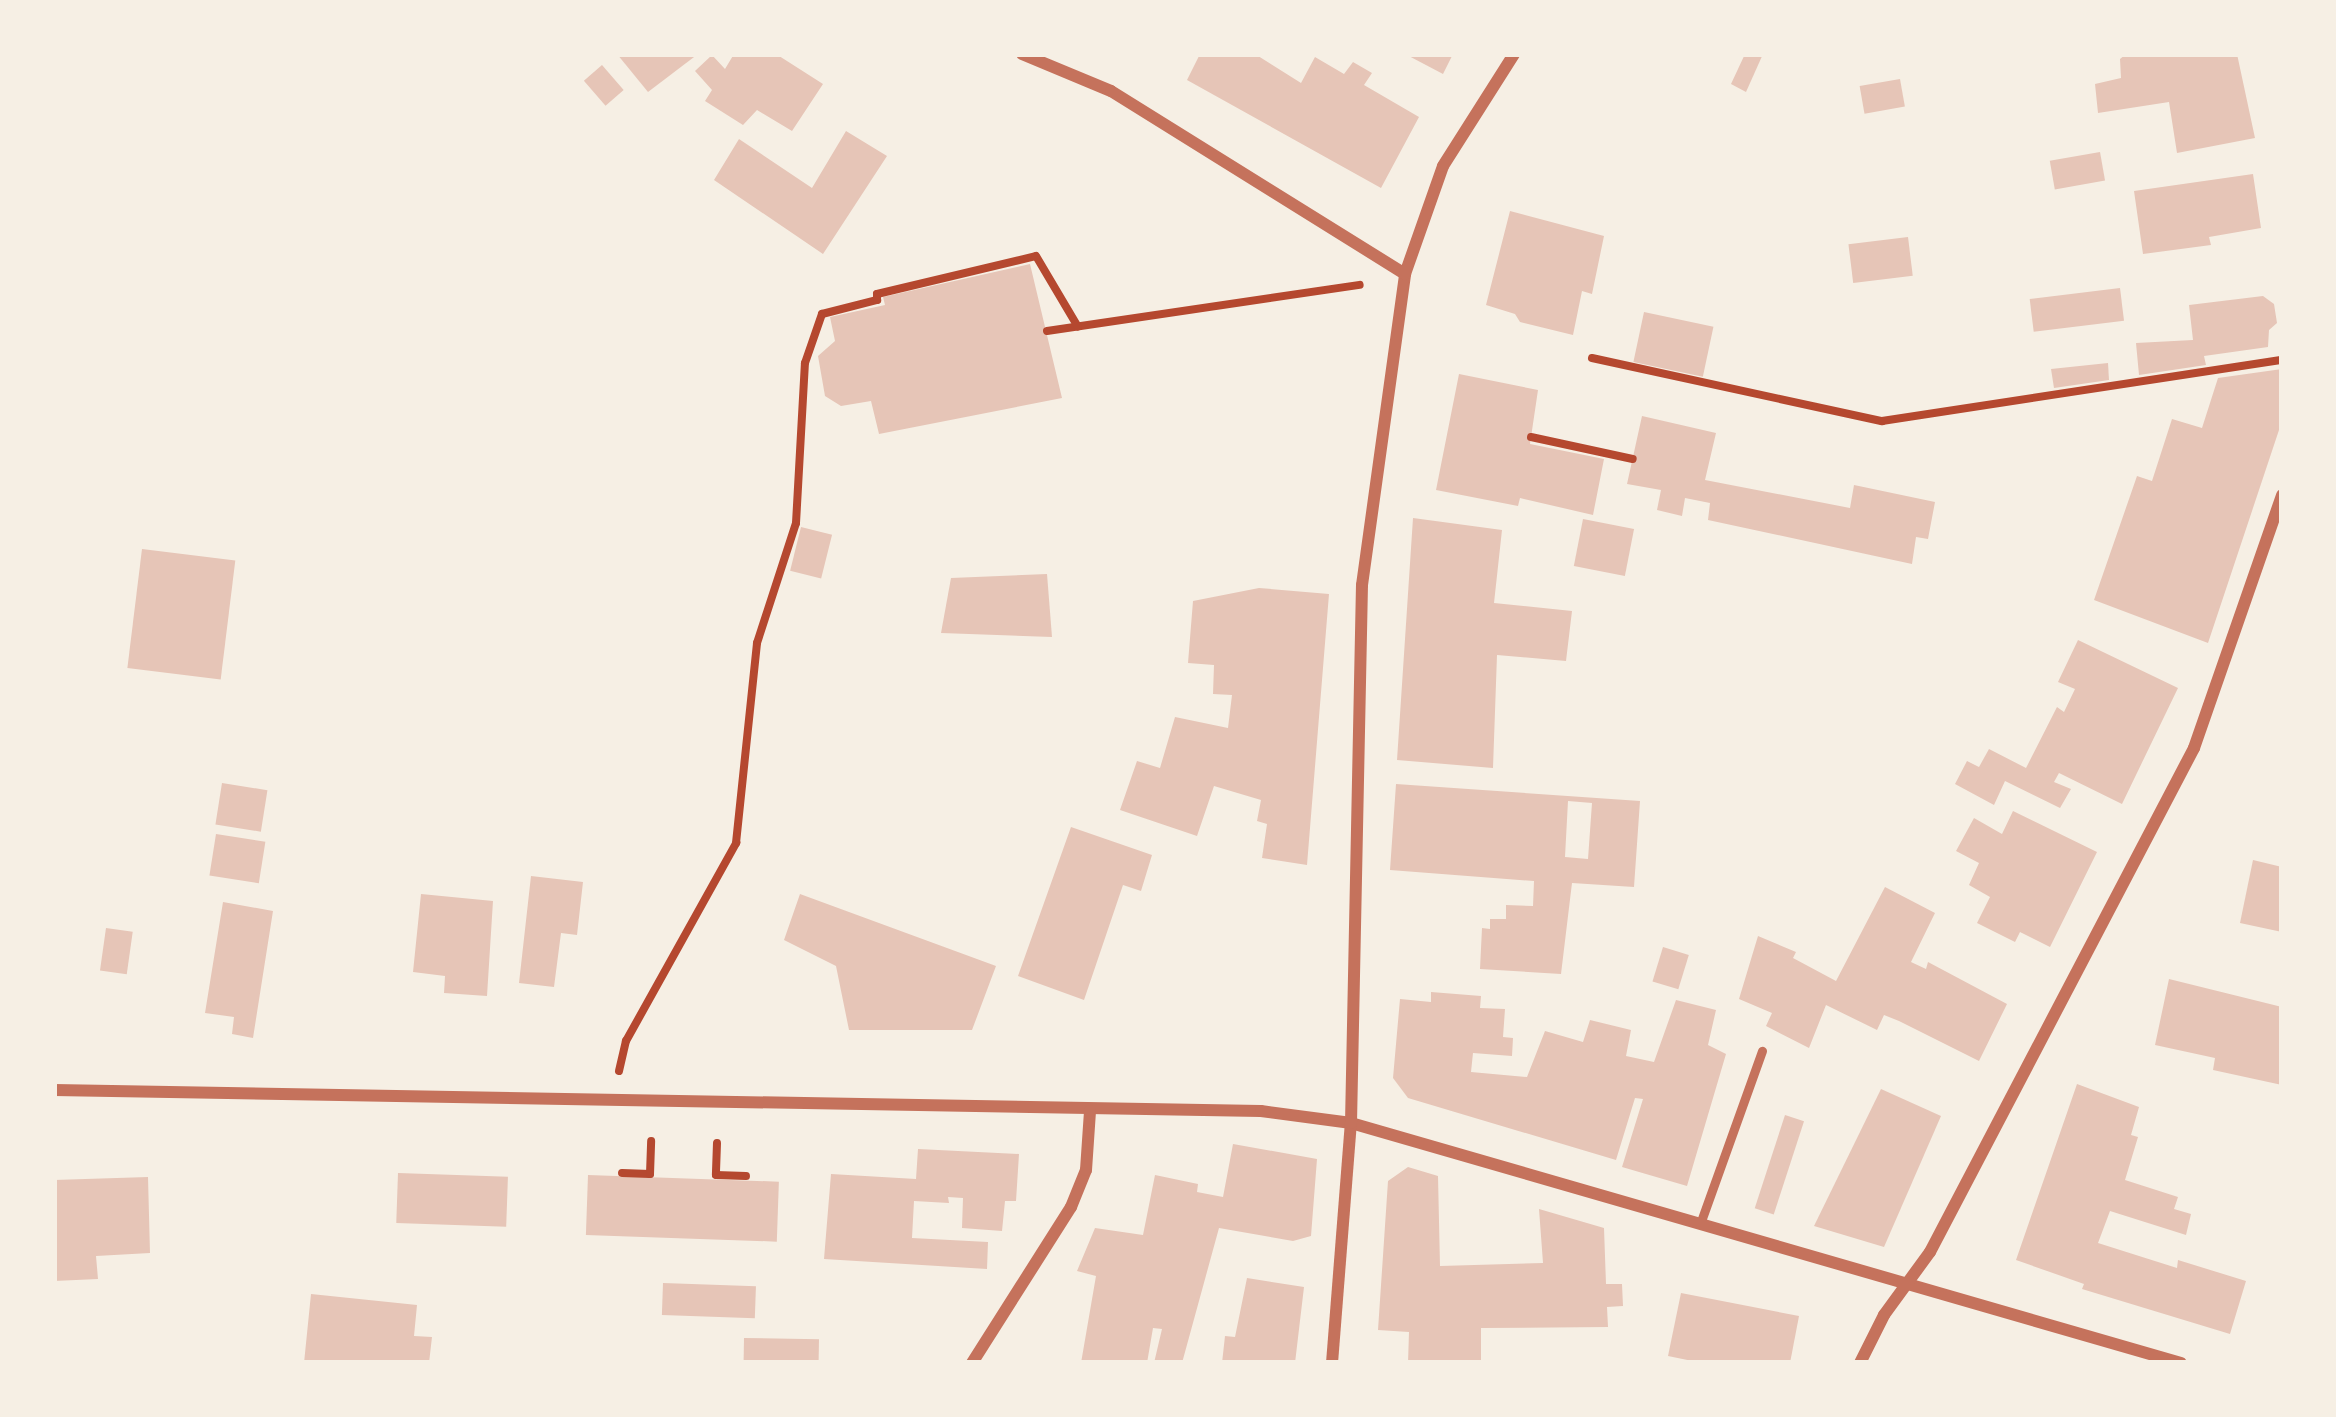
<!DOCTYPE html>
<style>
body{margin:0}
#map{position:relative;width:2336px;height:1417px;overflow:hidden;background:#f6efe4;font-family:Jost,sans-serif}
div>[style]{position:absolute}
.building>*{inset:0;background:#e6c5b7;transform-origin:0 0}
.path>*{height:8px;margin:-4px;padding:0 4px;transform-origin:4px;border-radius:4px;background:#b5482f}
.service>*{height:9px;margin:-4.5px;padding:0 4.5px;transform-origin:4.5px;border-radius:4.5px;background:#c5725c}
.minor>*{height:12px;margin:-6px;padding:0 6px;transform-origin:6px;border-radius:6px;background:#c5725c}
span{translate:-50% -50%;white-space:nowrap;text-align:center;line-height:1.15;-webkit-text-stroke:12px #f6efe4;paint-order:stroke}
.frame{position:absolute;inset:0;border:57px solid #f6efe4;pointer-events:none}
</style>
<div id="map">
<div class="building">
<i style="clip-path:polygon(617px 54px,698px 54px,648px 92px)"></i>
<i style="clip-path:polygon(734px 54px,776px 54px,823px 84px,792px 131px,757px 110px,743px 125px,705px 101px,712px 90px,695px 71px,712px 55px,725px 69px)"></i>
<i style="clip-path:polygon(1200px 54px,1255px 54px,1301px 83px,1315px 57px,1344px 74px,1353px 62px,1372px 73px,1364px 85px,1419px 117px,1381px 188px,1187px 80px)"></i>
<i style="clip-path:polygon(1405px 54px,1453px 54px,1443px 74px)"></i>
<i style="clip-path:polygon(1745px 54px,1763px 54px,1746px 92px,1731px 84px)"></i>
<i style="clip-path:polygon(2126px 54px,2237px 54px,2255px 138px,2177px 153px,2169px 102px,2098px 113px,2095px 84px,2121px 78px,2120px 59px)"></i>
<i style="left:602px;top:65px;width:33px;height:24px;rotate:49deg"></i>
<i style="left:1900px;top:79px;width:28px;height:41px;rotate:80deg"></i>
<i style="clip-path:polygon(846px 131px,887px 156px,823px 254px,714px 180px,739px 139px,812px 188px)"></i>
<i style="left:2100px;top:152px;width:29px;height:51px;rotate:80deg"></i>
<i style="clip-path:polygon(2253px 174px,2261px 228px,2209px 237px,2211px 245px,2143px 254px,2134px 191px)"></i>
<i style="clip-path:polygon(1510px 211px,1604px 236px,1592px 294px,1582px 291px,1573px 335px,1520px 322px,1515px 314px,1486px 305px)"></i>
<i style="left:1908px;top:237px;width:39px;height:60px;rotate:83deg"></i>
<i style="clip-path:polygon(1030px 264px,1062px 398px,879px 434px,871px 401px,841px 406px,825px 396px,818px 356px,835px 341px,830px 317px,885px 305px,883px 297px)"></i>
<i style="left:2120px;top:288px;width:33px;height:91px;rotate:83deg"></i>
<i style="clip-path:polygon(2263px 296px,2274px 304px,2277px 323px,2269px 330px,2268px 347px,2204px 356px,2206px 365px,2139px 375px,2136px 343px,2193px 340px,2189px 305px)"></i>
<i style="left:1644px;top:312px;width:71px;height:51px;rotate:12deg"></i>
<i style="clip-path:polygon(2108px 363px,2109px 380px,2054px 388px,2051px 369px)"></i>
<i style="clip-path:polygon(2282px 369px,2282px 421px,2208px 643px,2094px 600px,2137px 476px,2152px 481px,2172px 419px,2202px 428px,2218px 378px)"></i>
<i style="clip-path:polygon(1459px 374px,1538px 390px,1530px 444px,1604px 459px,1593px 515px,1520px 498px,1518px 506px,1436px 490px)"></i>
<i style="clip-path:polygon(1642px 416px,1716px 433px,1705px 480px,1850px 508px,1854px 485px,1935px 502px,1928px 539px,1916px 537px,1912px 564px,1708px 520px,1710px 503px,1685px 498px,1682px 516px,1657px 510px,1661px 490px,1627px 484px)"></i>
<i style="clip-path:polygon(1413px 518px,1502px 530px,1494px 603px,1572px 611px,1566px 661px,1497px 655px,1493px 768px,1397px 760px)"></i>
<i style="left:1583px;top:519px;width:52px;height:48px;rotate:11deg"></i>
<i style="left:801px;top:527px;width:32px;height:45px;rotate:14deg"></i>
<i style="left:142px;top:549px;width:94px;height:120px;rotate:7deg"></i>
<i style="clip-path:polygon(1047px 574px,1052px 637px,941px 633px,951px 578px)"></i>
<i style="clip-path:polygon(1259px 588px,1329px 594px,1307px 865px,1262px 858px,1267px 824px,1257px 821px,1261px 800px,1214px 786px,1197px 836px,1120px 810px,1137px 761px,1160px 768px,1175px 717px,1228px 728px,1232px 695px,1213px 694px,1214px 665px,1188px 663px,1193px 601px)"></i>
<i style="clip-path:polygon(2078px 640px,2178px 688px,2122px 804px,2059px 773px,2054px 782px,2071px 789px,2060px 808px,2005px 781px,1994px 805px,1955px 784px,1967px 761px,1979px 767px,1989px 749px,2026px 768px,2057px 707px,2064px 712px,2075px 689px,2058px 682px)"></i>
<i style="left:222px;top:783px;width:46px;height:42px;rotate:9deg"></i>
<i style="clip-path:polygon(evenodd,1396px 784px,1640px 801px,1634px 887px,1572px 883px,1561px 974px,1480px 969px,1482px 928px,1490px 929px,1490px 919px,1506px 919px,1506px 905px,1533px 906px,1534px 881px,1390px 870px,1396px 784px,1568px 801px,1592px 803px,1588px 859px,1565px 857px,1568px 801px)"></i>
<i style="clip-path:polygon(2013px 811px,2097px 852px,2050px 947px,2020px 932px,2015px 942px,1977px 923px,1990px 897px,1969px 885px,1979px 863px,1956px 851px,1974px 818px,2002px 834px)"></i>
<i style="clip-path:polygon(1071px 827px,1152px 855px,1141px 891px,1123px 885px,1084px 1000px,1018px 976px)"></i>
<i style="left:216px;top:834px;width:50px;height:42px;rotate:9deg"></i>
<i style="clip-path:polygon(2253px 860px,2282px 867px,2282px 932px,2240px 923px)"></i>
<i style="clip-path:polygon(531px 876px,583px 882px,577px 935px,561px 933px,554px 987px,519px 983px)"></i>
<i style="clip-path:polygon(1885px 887px,1935px 913px,1911px 962px,1926px 969px,1928px 962px,2007px 1004px,1979px 1061px,1899px 1021px,1884px 1015px,1877px 1030px,1826px 1005px,1809px 1048px,1766px 1026px,1772px 1013px,1739px 999px,1758px 936px,1796px 952px,1793px 958px,1836px 981px)"></i>
<i style="clip-path:polygon(421px 894px,493px 901px,487px 996px,444px 993px,445px 976px,413px 972px)"></i>
<i style="clip-path:polygon(800px 894px,996px 966px,972px 1030px,849px 1030px,836px 966px,784px 940px)"></i>
<i style="clip-path:polygon(223px 902px,273px 911px,253px 1038px,232px 1034px,234px 1017px,205px 1013px)"></i>
<i style="left:106px;top:928px;width:27px;height:43px;rotate:8deg"></i>
<i style="left:1663px;top:947px;width:27px;height:36px;rotate:17deg"></i>
<i style="clip-path:polygon(2169px 979px,2282px 1007px,2282px 1085px,2213px 1070px,2215px 1058px,2155px 1045px)"></i>
<i style="clip-path:polygon(1431px 992px,1481px 996px,1480px 1008px,1505px 1009px,1503px 1037px,1513px 1038px,1512px 1056px,1473px 1053px,1471px 1072px,1527px 1077px,1545px 1031px,1583px 1042px,1590px 1020px,1631px 1030px,1626px 1056px,1654px 1062px,1676px 1000px,1716px 1010px,1708px 1045px,1726px 1054px,1687px 1186px,1622px 1167px,1643px 1099px,1635px 1098px,1616px 1160px,1408px 1098px,1393px 1078px,1400px 999px,1431px 1002px)"></i>
<i style="clip-path:polygon(2077px 1084px,2139px 1107px,2131px 1135px,2138px 1137px,2125px 1180px,2178px 1197px,2174px 1209px,2191px 1214px,2186px 1235px,2110px 1211px,2098px 1243px,2177px 1268px,2178px 1260px,2246px 1281px,2230px 1334px,2082px 1289px,2084px 1284px,2016px 1260px)"></i>
<i style="clip-path:polygon(1881px 1089px,1941px 1116px,1884px 1247px,1814px 1226px)"></i>
<i style="left:1785px;top:1115px;width:20px;height:98px;rotate:18deg"></i>
<i style="clip-path:polygon(1233px 1144px,1317px 1159px,1311px 1236px,1293px 1241px,1219px 1228px,1182px 1363px,1154px 1363px,1162px 1329px,1153px 1328px,1147px 1363px,1081px 1363px,1096px 1276px,1077px 1271px,1095px 1228px,1143px 1235px,1155px 1175px,1198px 1184px,1197px 1192px,1223px 1197px)"></i>
<i style="clip-path:polygon(918px 1149px,1019px 1154px,1016px 1201px,1005px 1201px,1002px 1231px,962px 1228px,963px 1198px,948px 1197px,949px 1203px,914px 1201px,912px 1238px,988px 1242px,987px 1269px,824px 1259px,831px 1174px,916px 1179px)"></i>
<i style="clip-path:polygon(1408px 1167px,1438px 1176px,1440px 1266px,1543px 1263px,1539px 1209px,1604px 1228px,1606px 1284px,1622px 1284px,1623px 1306px,1607px 1307px,1608px 1327px,1481px 1328px,1481px 1363px,1408px 1363px,1409px 1332px,1378px 1330px,1388px 1181px)"></i>
<i style="left:398px;top:1173px;width:110px;height:50px;rotate:2deg"></i>
<i style="left:588px;top:1175px;width:191px;height:60px;rotate:2deg"></i>
<i style="clip-path:polygon(148px 1177px,150px 1253px,96px 1256px,98px 1279px,54px 1281px,54px 1180px)"></i>
<i style="clip-path:polygon(1247px 1278px,1304px 1287px,1295px 1363px,1222px 1363px,1225px 1336px,1235px 1337px)"></i>
<i style="left:663px;top:1283px;width:93px;height:32px;rotate:2deg"></i>
<i style="clip-path:polygon(1681px 1293px,1799px 1316px,1790px 1363px,1702px 1363px,1668px 1356px)"></i>
<i style="clip-path:polygon(311px 1294px,417px 1305px,414px 1336px,432px 1337px,429px 1363px,304px 1363px)"></i>
<i style="left:744px;top:1338px;width:75px;height:25px;rotate:1deg"></i>
</div>
<div class="path">
<i style="left:1047px;top:331px;width:316px;rotate:-8.4deg"></i>
<i style="left:1592px;top:358px;width:297px;rotate:12.3deg"></i>
<i style="left:1882px;top:421px;width:405px;rotate:-8.7deg"></i>
<i style="left:1531px;top:437px;width:104px;rotate:12.2deg"></i>
<i style="left:619px;top:1071px;width:31px;rotate:-77deg"></i>
<i style="left:626px;top:1041px;width:227px;rotate:-60.9deg"></i>
<i style="left:736px;top:843px;width:201px;rotate:-84deg"></i>
<i style="left:757px;top:643px;width:126px;rotate:-72deg"></i>
<i style="left:796px;top:523px;width:160px;rotate:-86.8deg"></i>
<i style="left:805px;top:363px;width:52px;rotate:-70.9deg"></i>
<i style="left:822px;top:314px;width:57px;rotate:-14.3deg"></i>
<i style="left:877px;top:300px;width:6px;rotate:-90deg"></i>
<i style="left:877px;top:294px;width:163px;rotate:-13.4deg"></i>
<i style="left:1036px;top:256px;width:82px;rotate:59.4deg"></i>
<i style="left:717px;top:1143px;width:32px;rotate:92deg"></i>
<i style="left:716px;top:1175px;width:30px;rotate:2deg"></i>
<i style="left:622px;top:1173px;width:28px;rotate:2deg"></i>
<i style="left:650px;top:1174px;width:33px;rotate:-88deg"></i>
</div>
<div class="service">
<i style="left:1700px;top:1224px;width:184px;rotate:-70.3deg"></i>
</div>
<div class="minor">
<i style="left:1022px;top:54px;width:96px;rotate:22.6deg"></i>
<i style="left:1111px;top:91px;width:346px;rotate:31.9deg"></i>
<i style="left:54px;top:1090px;width:1207px;rotate:1deg"></i>
<i style="left:1261px;top:1111px;width:91px;rotate:7.6deg"></i>
<i style="left:1351px;top:1123px;width:864px;rotate:16.13deg"></i>
<i style="left:972px;top:1363px;width:185px;rotate:-57.6deg"></i>
<i style="left:1071px;top:1207px;width:40px;rotate:-68deg"></i>
<i style="left:1086px;top:1170px;width:59px;rotate:-86.1deg"></i>
<i style="left:1332px;top:1363px;width:241px;rotate:-85.5deg"></i>
<i style="left:1351px;top:1123px;width:538px;rotate:-88.83deg"></i>
<i style="left:1362px;top:585px;width:314px;rotate:-82.1deg"></i>
<i style="left:1405px;top:274px;width:114px;rotate:-70.6deg"></i>
<i style="left:1443px;top:166px;width:133px;rotate:-57.6deg"></i>
<i style="left:1860px;top:1363px;width:54px;rotate:-63.4deg"></i>
<i style="left:1884px;top:1315px;width:78px;rotate:-53.9deg"></i>
<i style="left:1930px;top:1252px;width:569px;rotate:-62.35deg"></i>
<i style="left:2194px;top:748px;width:268px;rotate:-70.8deg"></i>
</div>
<div class="frame"></div>
</div>
